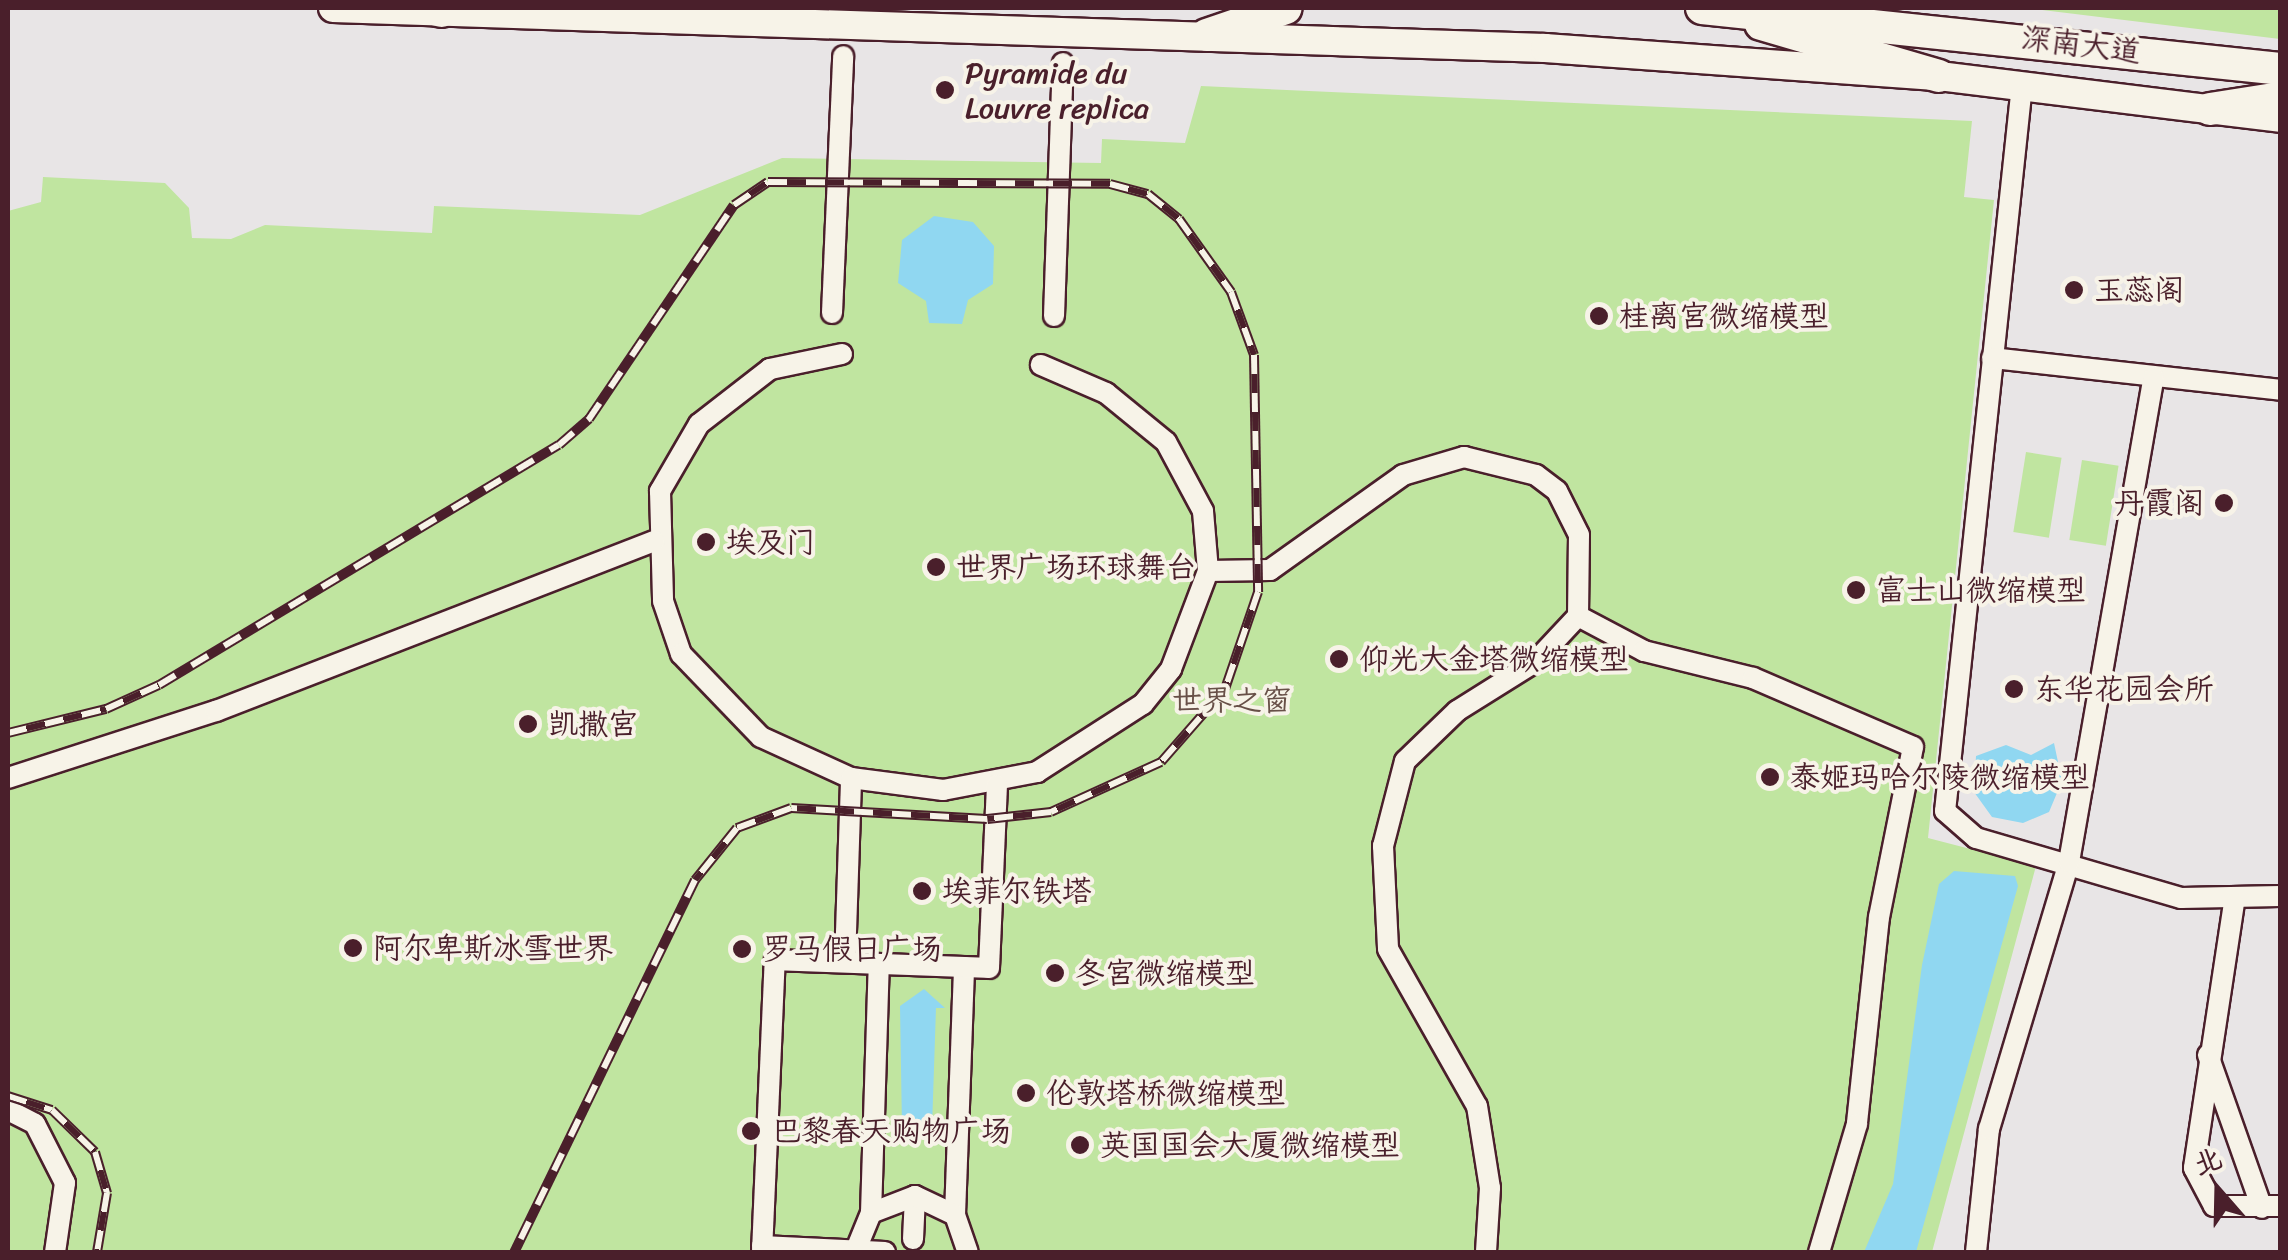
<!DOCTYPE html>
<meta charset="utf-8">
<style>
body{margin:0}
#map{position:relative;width:2288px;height:1260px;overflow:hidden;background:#e8e5e6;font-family:Sriracha,"LXGW WenKai TC",sans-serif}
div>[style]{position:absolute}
.green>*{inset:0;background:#c0e5a0;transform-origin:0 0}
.water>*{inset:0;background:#90d7f1}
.roads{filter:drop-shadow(2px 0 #4a1f2b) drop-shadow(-2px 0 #4a1f2b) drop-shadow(0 2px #4a1f2b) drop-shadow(0 -2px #4a1f2b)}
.street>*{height:20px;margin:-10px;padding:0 10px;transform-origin:10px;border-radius:10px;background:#f7f3e8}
.secondary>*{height:28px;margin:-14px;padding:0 14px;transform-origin:14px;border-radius:14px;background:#f7f3e8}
.primary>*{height:32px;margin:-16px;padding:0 16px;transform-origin:16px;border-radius:16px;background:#f7f3e8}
.rail>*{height:10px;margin-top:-5px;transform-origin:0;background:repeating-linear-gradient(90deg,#f7f3e8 0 19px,#4a1f2b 0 38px);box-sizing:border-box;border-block:2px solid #4a1f2b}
.dots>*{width:28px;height:28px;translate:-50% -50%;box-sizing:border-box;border:5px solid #f7f3e8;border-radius:50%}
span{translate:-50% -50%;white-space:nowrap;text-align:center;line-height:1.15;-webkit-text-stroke:8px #f7f3e8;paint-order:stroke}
.street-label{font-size:30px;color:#4a1f2b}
.poi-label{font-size:30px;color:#4a1f2b}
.left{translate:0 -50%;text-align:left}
.right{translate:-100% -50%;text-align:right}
.park-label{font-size:30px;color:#685048}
.frame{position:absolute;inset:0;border:10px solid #4a1f2b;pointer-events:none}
.north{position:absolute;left:2168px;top:1140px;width:100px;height:100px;-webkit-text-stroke:8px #f7f3e8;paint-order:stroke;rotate:340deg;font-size:28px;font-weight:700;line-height:40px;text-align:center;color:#4a1f2b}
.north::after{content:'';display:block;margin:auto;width:35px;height:45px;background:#4a1f2b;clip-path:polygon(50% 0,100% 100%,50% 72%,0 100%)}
</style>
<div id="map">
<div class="green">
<i style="clip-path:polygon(2026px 8px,2280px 8px,2280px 39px)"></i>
<i style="clip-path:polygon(1201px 86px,1972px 121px,1964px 197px,1994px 200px,1928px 838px,2036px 866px,1932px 1252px,8px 1252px,8px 211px,41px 202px,43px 177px,165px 183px,189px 208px,192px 238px,231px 239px,265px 225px,432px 233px,434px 206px,640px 215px,782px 158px,1101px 163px,1102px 139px,1185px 143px)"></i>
<i style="left:2026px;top:452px;width:36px;height:81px;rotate:9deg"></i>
<i style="left:2082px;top:460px;width:37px;height:81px;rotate:9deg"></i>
</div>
<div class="water">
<i style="clip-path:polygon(934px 216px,973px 222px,994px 246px,993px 284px,968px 300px,962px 324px,929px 323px,926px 301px,898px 283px,902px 240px)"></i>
<i style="clip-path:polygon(2054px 743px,2062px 781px,2049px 812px,2023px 823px,1992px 817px,1974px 792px,1976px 756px,2006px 745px,2031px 755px)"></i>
<i style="clip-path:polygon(1954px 871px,2015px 876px,2018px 886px,1916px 1252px,1864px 1252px,1893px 1184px,1922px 965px,1939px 884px)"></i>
<i style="clip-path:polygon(924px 989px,945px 1008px,936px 1008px,932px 1128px,902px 1128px,900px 1006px)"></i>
</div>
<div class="roads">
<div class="street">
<i style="left:2022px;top:85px;width:730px;rotate:96.05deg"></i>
<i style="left:1945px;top:811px;width:41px;rotate:41.1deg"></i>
<i style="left:1976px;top:838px;width:214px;rotate:16.3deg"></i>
<i style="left:2181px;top:898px;width:99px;rotate:-1.2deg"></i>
<i style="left:832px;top:313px;width:257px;rotate:-87.5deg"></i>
<i style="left:1054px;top:316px;width:253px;rotate:-88deg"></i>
<i style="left:842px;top:354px;width:74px;rotate:168.2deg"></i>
<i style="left:770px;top:369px;width:90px;rotate:142.2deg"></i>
<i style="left:699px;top:424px;width:78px;rotate:120.2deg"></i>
<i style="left:660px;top:491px;width:110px;rotate:88.4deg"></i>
<i style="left:663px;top:601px;width:56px;rotate:71.2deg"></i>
<i style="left:681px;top:654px;width:115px;rotate:46.1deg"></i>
<i style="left:761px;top:737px;width:99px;rotate:24.5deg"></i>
<i style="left:851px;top:778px;width:93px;rotate:7.4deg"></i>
<i style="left:943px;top:790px;width:96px;rotate:-10.8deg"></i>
<i style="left:1037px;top:772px;width:126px;rotate:-32.7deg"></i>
<i style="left:1143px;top:704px;width:45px;rotate:-51.3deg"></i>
<i style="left:1171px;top:669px;width:105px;rotate:-69.3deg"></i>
<i style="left:1208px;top:571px;width:60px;rotate:-94.8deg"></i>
<i style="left:1203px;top:511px;width:78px;rotate:-118.2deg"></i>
<i style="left:1166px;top:442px;width:77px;rotate:-140.8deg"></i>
<i style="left:1106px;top:393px;width:71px;rotate:-156.7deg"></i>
<i style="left:1992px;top:358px;width:290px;rotate:6.3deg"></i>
<i style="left:1208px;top:571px;width:62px;rotate:-0.9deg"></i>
<i style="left:1270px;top:570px;width:163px;rotate:-35.5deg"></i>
<i style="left:1403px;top:475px;width:64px;rotate:-16.4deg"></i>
<i style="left:1464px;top:457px;width:74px;rotate:14deg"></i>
<i style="left:1536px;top:475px;width:26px;rotate:37deg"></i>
<i style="left:1557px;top:491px;width:49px;rotate:63.4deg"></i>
<i style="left:1579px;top:535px;width:81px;rotate:90.7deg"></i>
<i style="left:1578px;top:616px;width:63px;rotate:133.1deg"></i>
<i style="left:1535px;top:662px;width:92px;rotate:147.9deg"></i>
<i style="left:1457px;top:711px;width:72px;rotate:136.1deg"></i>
<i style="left:1405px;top:761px;width:88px;rotate:104.5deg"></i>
<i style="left:1383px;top:846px;width:103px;rotate:87.2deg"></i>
<i style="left:1388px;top:949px;width:180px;rotate:60.5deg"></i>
<i style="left:1477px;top:1106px;width:83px;rotate:81deg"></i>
<i style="left:1490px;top:1188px;width:64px;rotate:93.6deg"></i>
<i style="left:1578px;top:616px;width:75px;rotate:27.9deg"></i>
<i style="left:1644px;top:651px;width:112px;rotate:13.9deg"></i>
<i style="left:1753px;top:678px;width:174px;rotate:23.3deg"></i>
<i style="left:1913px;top:747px;width:173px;rotate:101.3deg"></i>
<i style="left:1879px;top:917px;width:208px;rotate:96.1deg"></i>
<i style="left:1857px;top:1124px;width:134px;rotate:106.5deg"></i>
<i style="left:8px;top:778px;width:219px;rotate:-17.9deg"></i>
<i style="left:216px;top:711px;width:470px;rotate:-21.2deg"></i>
<i style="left:2234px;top:903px;width:268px;rotate:98.6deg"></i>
<i style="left:2194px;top:1168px;width:43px;rotate:62.2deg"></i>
<i style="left:2214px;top:1206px;width:66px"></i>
<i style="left:845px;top:962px;width:184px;rotate:-88.1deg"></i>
<i style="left:2208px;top:1055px;width:162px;rotate:70.6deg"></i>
<i style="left:8px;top:1110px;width:30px;rotate:27deg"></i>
<i style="left:35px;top:1124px;width:66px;rotate:63deg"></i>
<i style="left:65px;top:1183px;width:70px;rotate:98.2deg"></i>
<i style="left:871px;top:1213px;width:249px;rotate:-88.2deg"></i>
<i style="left:955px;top:1215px;width:248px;rotate:-87.9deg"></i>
<i style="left:913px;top:1239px;width:43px;rotate:-87.3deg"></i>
<i style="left:762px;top:1246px;width:123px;rotate:2.8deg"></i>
<i style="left:762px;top:1252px;width:292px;rotate:-87.5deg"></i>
<i style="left:775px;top:960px;width:214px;rotate:2.1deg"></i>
<i style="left:989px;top:968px;width:183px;rotate:-87.5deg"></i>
<i style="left:855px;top:1252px;width:42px;rotate:-67.7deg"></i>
<i style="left:871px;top:1213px;width:47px;rotate:-21.1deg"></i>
<i style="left:915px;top:1196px;width:44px;rotate:25.4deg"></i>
<i style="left:955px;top:1215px;width:39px;rotate:71deg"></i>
<i style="left:1976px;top:1252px;width:124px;rotate:-84deg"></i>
<i style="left:1989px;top:1129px;width:279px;rotate:-73.3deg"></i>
<i style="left:2069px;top:862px;width:492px;rotate:-80.1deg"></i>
</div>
<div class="secondary">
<i style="left:333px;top:8px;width:1213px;rotate:1.89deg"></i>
<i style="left:1545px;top:48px;width:395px;rotate:4.1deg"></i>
<i style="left:1939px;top:76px;width:344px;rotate:7deg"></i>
</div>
<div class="primary">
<i style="left:429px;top:8px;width:13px;rotate:13deg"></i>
<i style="left:1702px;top:8px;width:581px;rotate:6.02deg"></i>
<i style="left:1761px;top:24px;width:185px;rotate:16.3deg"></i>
<i style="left:1207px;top:35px;width:83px;rotate:-18.9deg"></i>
<i style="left:2210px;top:109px;width:71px;rotate:-8.9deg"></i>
</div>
</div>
<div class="rail">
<i style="left:8px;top:733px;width:101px;rotate:-13.8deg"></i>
<i style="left:106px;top:709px;width:58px;rotate:-24.4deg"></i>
<i style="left:159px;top:685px;width:466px;rotate:-31deg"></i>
<i style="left:559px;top:445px;width:40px;rotate:-41deg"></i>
<i style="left:589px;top:419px;width:258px;rotate:-55.9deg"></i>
<i style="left:734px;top:205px;width:41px;rotate:-34.1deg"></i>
<i style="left:768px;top:182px;width:342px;rotate:0.3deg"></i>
<i style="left:1110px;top:184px;width:39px;rotate:15deg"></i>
<i style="left:1148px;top:194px;width:40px;rotate:39deg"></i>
<i style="left:1179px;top:219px;width:90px;rotate:54.5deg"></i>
<i style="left:1231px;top:292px;width:67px;rotate:69.9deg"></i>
<i style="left:1254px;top:355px;width:237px;rotate:89deg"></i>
<i style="left:1258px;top:592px;width:102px;rotate:108.8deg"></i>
<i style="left:1225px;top:689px;width:97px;rotate:131.2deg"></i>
<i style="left:1161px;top:762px;width:121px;rotate:155.6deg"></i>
<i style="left:1051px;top:812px;width:64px;rotate:173.8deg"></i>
<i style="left:987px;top:819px;width:196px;rotate:-176.8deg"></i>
<i style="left:791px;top:808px;width:58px;rotate:159.7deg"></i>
<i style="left:737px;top:828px;width:67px;rotate:128.9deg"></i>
<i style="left:695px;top:880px;width:414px;rotate:115.9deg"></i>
<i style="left:8px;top:1096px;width:46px;rotate:17.7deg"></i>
<i style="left:52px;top:1110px;width:60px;rotate:44.3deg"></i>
<i style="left:95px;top:1152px;width:43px;rotate:73.7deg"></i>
<i style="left:107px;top:1193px;width:60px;rotate:99.6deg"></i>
</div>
<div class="dots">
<i style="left:945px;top:90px;background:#4a1f2b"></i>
<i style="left:2074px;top:290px;background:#4a1f2b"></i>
<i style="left:1599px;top:316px;background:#4a1f2b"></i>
<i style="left:2224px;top:503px;background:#4a1f2b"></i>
<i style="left:706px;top:542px;background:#4a1f2b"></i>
<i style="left:936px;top:567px;background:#4a1f2b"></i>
<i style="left:1856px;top:590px;background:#4a1f2b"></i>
<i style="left:1339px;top:659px;background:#4a1f2b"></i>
<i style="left:2014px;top:689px;background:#4a1f2b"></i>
<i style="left:528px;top:724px;background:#4a1f2b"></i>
<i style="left:1770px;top:777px;background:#4a1f2b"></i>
<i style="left:922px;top:891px;background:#4a1f2b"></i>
<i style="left:353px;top:948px;background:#4a1f2b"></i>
<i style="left:742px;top:949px;background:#4a1f2b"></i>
<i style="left:1055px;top:973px;background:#4a1f2b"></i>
<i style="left:1026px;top:1093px;background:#4a1f2b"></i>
<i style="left:751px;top:1131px;background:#4a1f2b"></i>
<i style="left:1080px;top:1145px;background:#4a1f2b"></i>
</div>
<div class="street-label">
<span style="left:2081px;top:45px;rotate:7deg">深南大道</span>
</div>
<div class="poi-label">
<span class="left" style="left:965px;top:90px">Pyramide du<br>Louvre replica</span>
<span class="left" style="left:2094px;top:290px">玉蕊阁</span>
<span class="left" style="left:1619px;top:316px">桂离宫微缩模型</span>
<span class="right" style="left:2204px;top:503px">丹霞阁</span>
<span class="left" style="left:726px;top:542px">埃及门</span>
<span class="left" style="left:956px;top:567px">世界广场环球舞台</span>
<span class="left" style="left:1876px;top:590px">富士山微缩模型</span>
<span class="left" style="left:1359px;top:659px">仰光大金塔微缩模型</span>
<span class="left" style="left:2034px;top:689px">东华花园会所</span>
<span class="left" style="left:548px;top:724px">凯撒宫</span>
<span class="left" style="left:1790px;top:777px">泰姬玛哈尔陵微缩模型</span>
<span class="left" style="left:942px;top:891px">埃菲尔铁塔</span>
<span class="left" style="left:373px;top:948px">阿尔卑斯冰雪世界</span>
<span class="left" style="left:762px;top:949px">罗马假日广场</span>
<span class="left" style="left:1075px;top:973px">冬宫微缩模型</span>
<span class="left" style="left:1046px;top:1093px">伦敦塔桥微缩模型</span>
<span class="left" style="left:771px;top:1131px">巴黎春天购物广场</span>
<span class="left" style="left:1100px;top:1145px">英国国会大厦微缩模型</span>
</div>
<div class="park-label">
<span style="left:1232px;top:700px">世界之窗</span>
</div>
<div class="frame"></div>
<div class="north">北</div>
</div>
